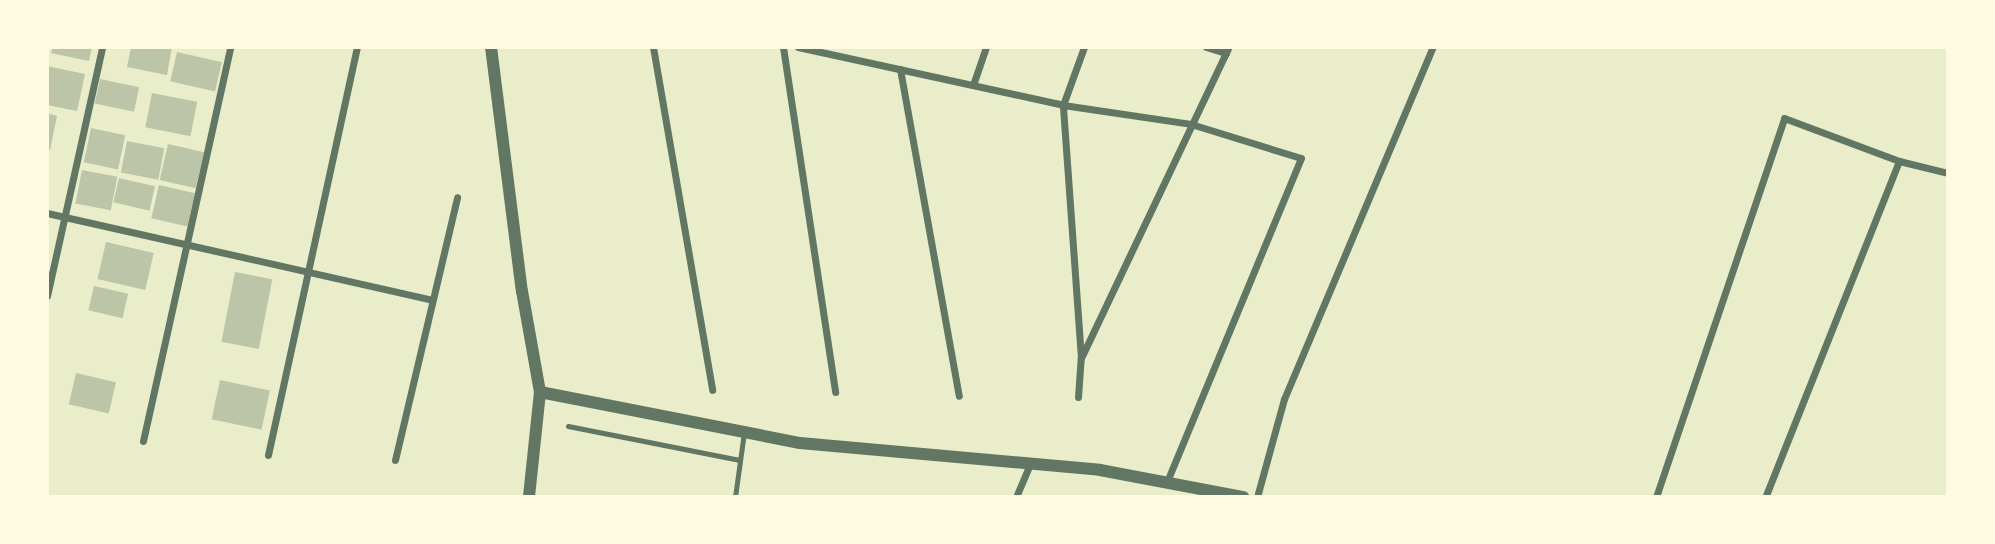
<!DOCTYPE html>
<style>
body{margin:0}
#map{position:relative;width:1995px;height:544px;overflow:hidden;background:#e9edc9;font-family:Cabin,sans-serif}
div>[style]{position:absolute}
.building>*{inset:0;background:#bcc5a7;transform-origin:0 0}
.service>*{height:5px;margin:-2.5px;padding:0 2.5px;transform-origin:2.5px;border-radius:2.5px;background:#617663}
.minor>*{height:7px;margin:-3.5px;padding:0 3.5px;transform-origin:3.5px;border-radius:3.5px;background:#617663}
.tertiary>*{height:12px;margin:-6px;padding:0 6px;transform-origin:6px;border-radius:6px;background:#617663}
span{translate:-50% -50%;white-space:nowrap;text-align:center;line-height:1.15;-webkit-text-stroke:7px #fefae0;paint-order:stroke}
.frame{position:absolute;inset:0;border:49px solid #fefae0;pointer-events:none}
</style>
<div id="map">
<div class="building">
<i style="clip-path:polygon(53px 47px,92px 47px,89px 61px,51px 53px)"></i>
<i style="clip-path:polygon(131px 47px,172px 47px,167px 75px,127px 67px)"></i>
<i style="left:177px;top:52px;width:46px;height:30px;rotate:13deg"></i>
<i style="clip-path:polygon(47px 66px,85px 74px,77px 111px,47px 105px)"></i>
<i style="left:100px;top:79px;width:40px;height:25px;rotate:12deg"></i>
<i style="left:152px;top:93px;width:46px;height:35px;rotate:11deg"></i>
<i style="clip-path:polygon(47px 113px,57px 116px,50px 150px,47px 149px)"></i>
<i style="left:91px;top:128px;width:35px;height:35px;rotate:12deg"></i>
<i style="left:127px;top:141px;width:38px;height:32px;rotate:11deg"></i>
<i style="left:168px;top:144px;width:37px;height:37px;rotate:13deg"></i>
<i style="left:82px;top:170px;width:36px;height:34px;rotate:11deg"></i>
<i style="left:119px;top:178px;width:37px;height:25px;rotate:13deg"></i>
<i style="left:159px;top:185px;width:37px;height:34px;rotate:13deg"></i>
<i style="left:106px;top:242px;width:49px;height:38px;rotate:13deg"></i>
<i style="left:235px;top:272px;width:38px;height:71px;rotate:11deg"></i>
<i style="left:94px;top:286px;width:35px;height:25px;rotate:13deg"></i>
<i style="left:76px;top:373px;width:41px;height:32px;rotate:13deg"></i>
<i style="left:220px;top:380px;width:51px;height:40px;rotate:12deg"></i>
</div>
<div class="service">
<i style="left:568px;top:426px;width:175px;rotate:11.2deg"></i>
<i style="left:735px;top:497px;width:66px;rotate:-82.1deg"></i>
</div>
<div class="minor">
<i style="left:653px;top:47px;width:348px;rotate:80.2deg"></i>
<i style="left:783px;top:47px;width:349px;rotate:81.4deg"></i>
<i style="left:798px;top:47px;width:271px;rotate:12.3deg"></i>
<i style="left:1063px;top:105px;width:129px;rotate:8.4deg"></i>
<i style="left:1191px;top:124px;width:115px;rotate:17.2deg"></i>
<i style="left:1301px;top:158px;width:351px;rotate:112.5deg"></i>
<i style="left:1206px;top:47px;width:21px;rotate:17deg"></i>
<i style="left:900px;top:69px;width:332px;rotate:79.8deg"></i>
<i style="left:973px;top:85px;width:40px;rotate:-71.1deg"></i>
<i style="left:1899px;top:161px;width:50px;rotate:13.8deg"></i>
<i style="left:47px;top:213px;width:395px;rotate:12.7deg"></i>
<i style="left:47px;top:296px;width:255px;rotate:-77.5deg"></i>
<i style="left:1082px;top:356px;width:342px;rotate:-64.6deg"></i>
<i style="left:1078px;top:397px;width:39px;rotate:-86deg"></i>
<i style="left:1081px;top:358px;width:254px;rotate:-94.1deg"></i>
<i style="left:1063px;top:105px;width:62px;rotate:-70.1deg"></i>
<i style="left:143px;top:441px;width:403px;rotate:-77.5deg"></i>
<i style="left:268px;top:455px;width:418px;rotate:-77.7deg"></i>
<i style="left:395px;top:460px;width:270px;rotate:-76.7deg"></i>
<i style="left:1016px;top:497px;width:36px;rotate:-67deg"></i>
<i style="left:1257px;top:497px;width:102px;rotate:-74.6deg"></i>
<i style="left:1284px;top:399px;width:382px;rotate:-67.1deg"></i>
<i style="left:1656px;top:497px;width:400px;rotate:-71.3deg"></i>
<i style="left:1784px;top:118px;width:123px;rotate:20.5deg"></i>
<i style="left:1899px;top:161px;width:362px;rotate:111.7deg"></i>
</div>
<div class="tertiary">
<i style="left:491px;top:47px;width:246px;rotate:82.8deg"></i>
<i style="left:522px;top:291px;width:103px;rotate:79.9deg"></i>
<i style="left:540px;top:392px;width:106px;rotate:96deg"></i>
<i style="left:540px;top:392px;width:265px;rotate:11.1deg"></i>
<i style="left:800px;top:443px;width:301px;rotate:5.1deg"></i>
<i style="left:1100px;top:470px;width:146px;rotate:10.7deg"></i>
</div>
<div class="frame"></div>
</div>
